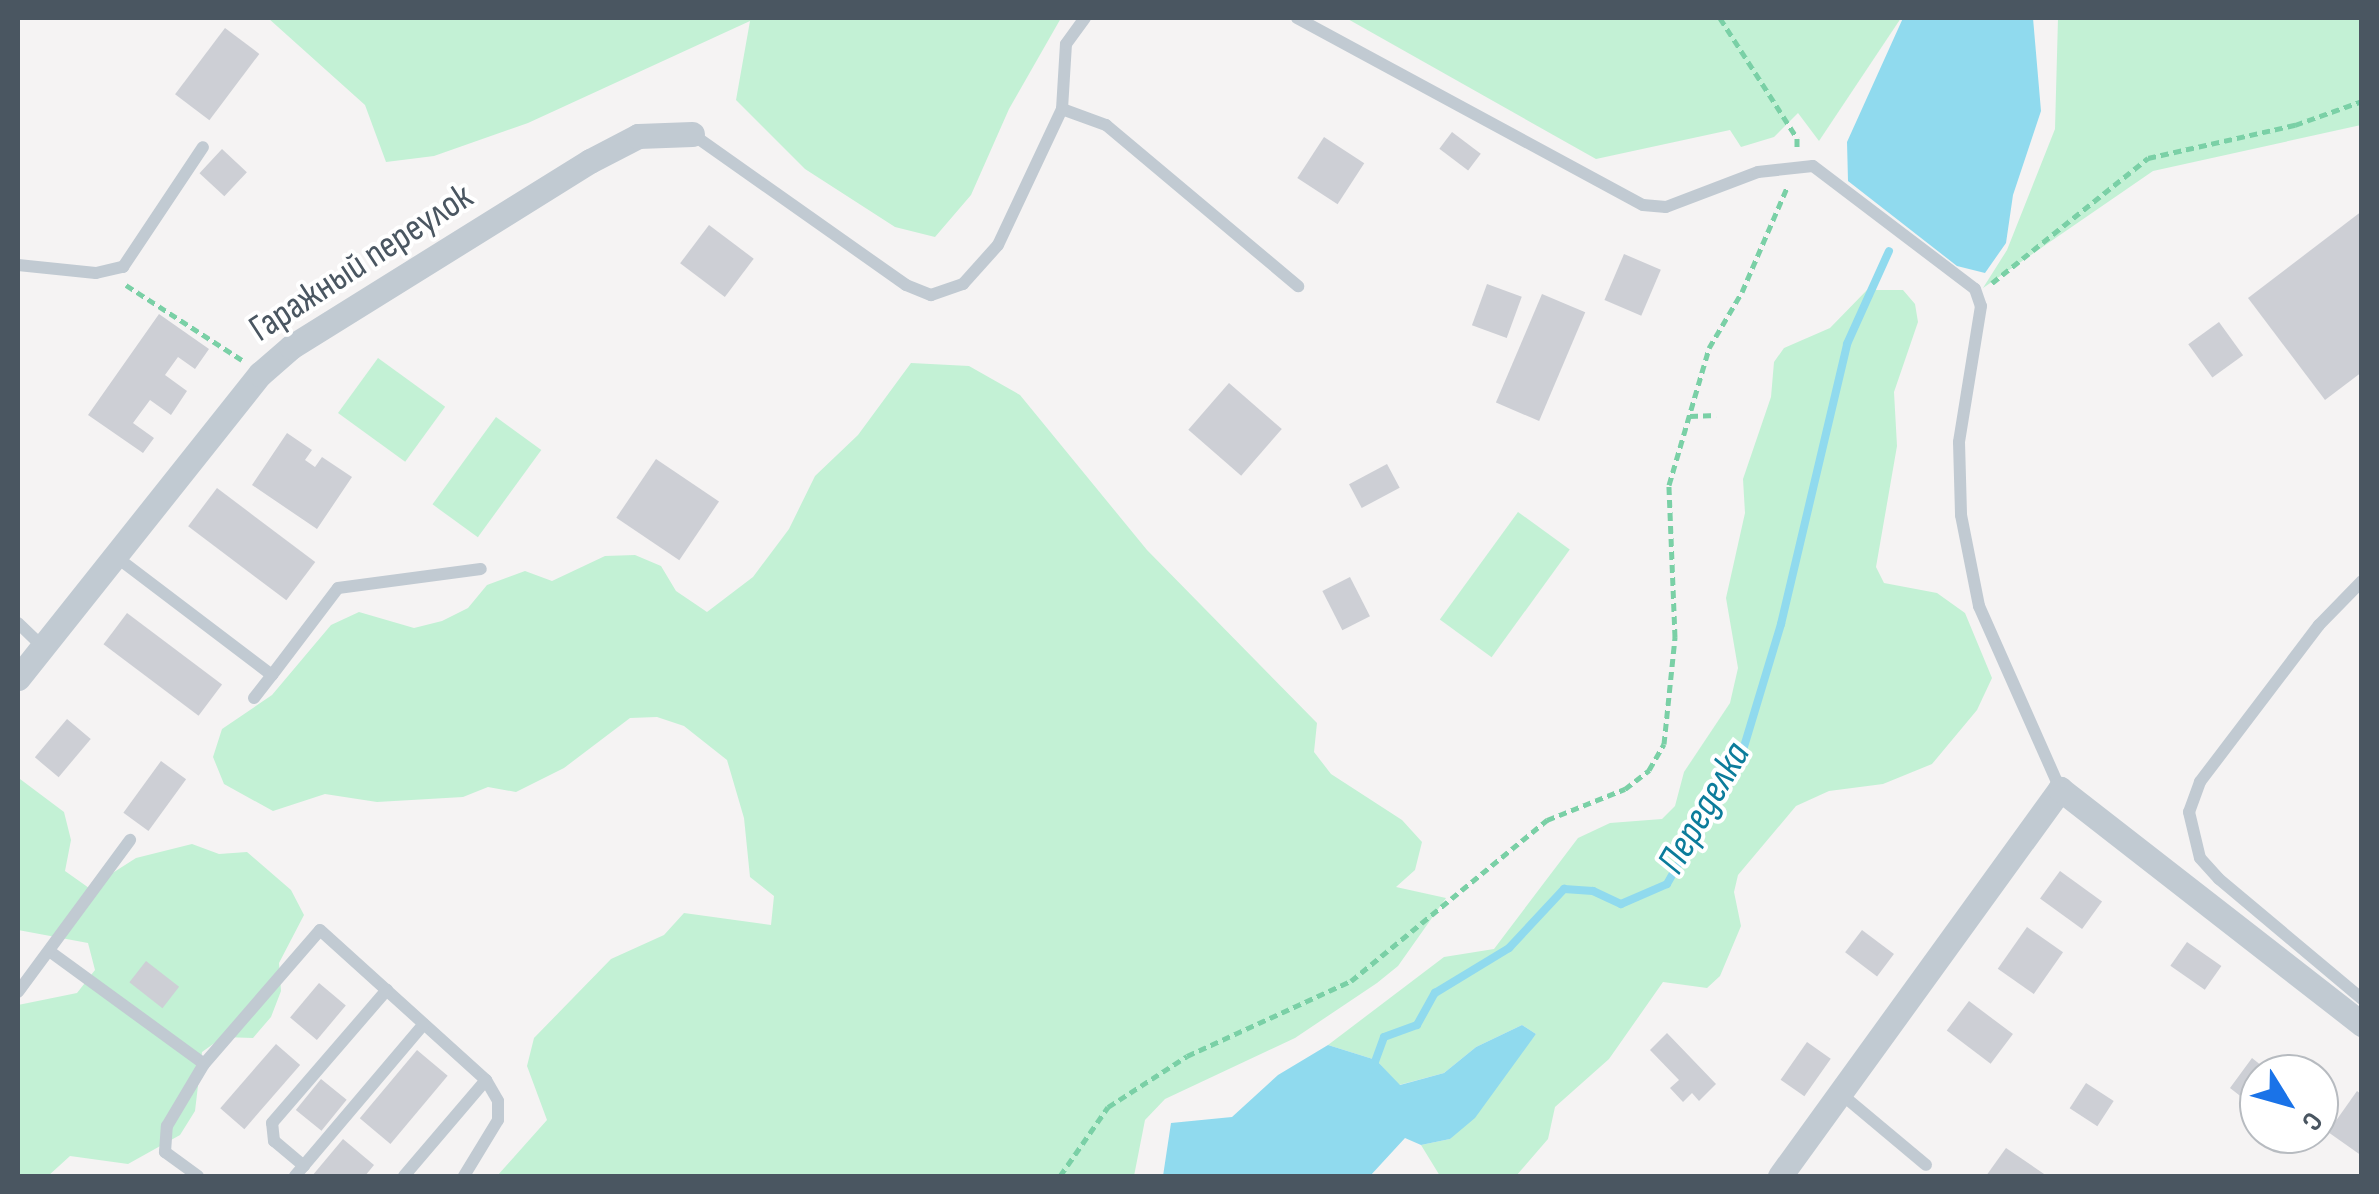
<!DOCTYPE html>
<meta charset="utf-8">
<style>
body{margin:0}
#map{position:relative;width:2379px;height:1194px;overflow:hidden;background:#f5f3f3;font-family:"Sofia Sans Condensed",sans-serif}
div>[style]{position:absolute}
.green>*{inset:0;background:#c3f1d5;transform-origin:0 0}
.water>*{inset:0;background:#90daee}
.stream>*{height:8px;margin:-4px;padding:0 4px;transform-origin:4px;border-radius:4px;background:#90daee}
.building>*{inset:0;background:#cdcfd5;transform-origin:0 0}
.path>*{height:5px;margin-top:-2.5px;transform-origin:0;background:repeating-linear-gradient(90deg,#7ad0a6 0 8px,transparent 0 13px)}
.service>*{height:12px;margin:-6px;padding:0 6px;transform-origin:6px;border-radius:6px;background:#c1cad2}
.minor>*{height:25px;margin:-12.5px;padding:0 12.5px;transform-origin:12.5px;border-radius:12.5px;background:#c1cad2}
span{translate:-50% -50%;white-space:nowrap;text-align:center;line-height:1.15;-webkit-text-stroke:8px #fff;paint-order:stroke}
.street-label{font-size:38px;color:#4a5661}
.water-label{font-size:40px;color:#0c7c9b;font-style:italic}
.frame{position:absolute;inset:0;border:20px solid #4a5661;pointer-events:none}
.north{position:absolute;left:2239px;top:1054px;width:100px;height:100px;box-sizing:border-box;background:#fff;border:2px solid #b7bbc0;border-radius:50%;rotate:127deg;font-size:28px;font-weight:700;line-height:40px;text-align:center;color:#4a5661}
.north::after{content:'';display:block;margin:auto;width:35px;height:45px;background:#1a73e8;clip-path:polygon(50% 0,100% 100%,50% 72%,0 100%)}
</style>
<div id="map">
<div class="green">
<i style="clip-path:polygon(268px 18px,1061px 18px,1009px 109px,971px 195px,935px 237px,895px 227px,805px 169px,736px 100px,750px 21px,528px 123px,434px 156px,386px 162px,365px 105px)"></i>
<i style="clip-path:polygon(1346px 18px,1901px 18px,1819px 141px,1798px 113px,1774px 137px,1741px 147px,1730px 130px,1596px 159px)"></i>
<i style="clip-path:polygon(2058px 18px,2361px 18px,2361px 125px,2153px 171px,1983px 288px,2007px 250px,2055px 129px)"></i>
<i style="clip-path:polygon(1867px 290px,1903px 290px,1915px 304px,1918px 322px,1894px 392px,1897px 446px,1876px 567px,1884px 583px,1937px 593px,1965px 613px,1992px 678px,1977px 710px,1932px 764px,1883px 784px,1829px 791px,1796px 806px,1738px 875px,1734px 892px,1741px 926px,1720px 976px,1707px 988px,1663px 982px,1609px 1059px,1555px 1107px,1548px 1139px,1516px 1176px,1440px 1176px,1421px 1145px,1450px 1139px,1536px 1034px,1522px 1025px,1476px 1047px,1444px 1073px,1399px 1085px,1376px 1060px,1328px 1045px,1444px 957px,1494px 949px,1578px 838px,1610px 823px,1662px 819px,1675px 806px,1684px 772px,1730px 703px,1738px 668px,1726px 598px,1745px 513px,1743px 479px,1771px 397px,1774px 362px,1784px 348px,1830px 328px)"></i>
<i style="left:378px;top:358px;width:83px;height:68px;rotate:36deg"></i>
<i style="clip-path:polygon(911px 363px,969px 366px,1020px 395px,1147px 550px,1317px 723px,1314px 752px,1331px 774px,1402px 820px,1422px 842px,1415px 870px,1396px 887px,1446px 898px,1398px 966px,1377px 983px,1295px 1038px,1165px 1099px,1145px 1120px,1134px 1176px,497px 1176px,547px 1120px,527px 1066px,534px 1038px,611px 959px,664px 935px,684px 913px,771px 925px,774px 896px,750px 877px,744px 818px,727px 760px,684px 726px,657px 717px,630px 718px,564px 768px,516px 792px,488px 787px,463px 797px,377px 802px,325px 794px,273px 811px,224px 784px,213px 757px,222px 729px,272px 695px,331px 625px,359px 612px,414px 628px,442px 621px,468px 608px,487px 585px,525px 571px,552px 581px,605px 556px,635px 555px,661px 566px,676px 591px,707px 612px,753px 577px,789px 529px,815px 476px,858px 435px)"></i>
<i style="left:496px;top:417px;width:56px;height:108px;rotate:36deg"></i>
<i style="left:1518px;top:512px;width:64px;height:133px;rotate:36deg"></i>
<i style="clip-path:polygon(20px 779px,64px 812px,71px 840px,65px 871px,89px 888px,136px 858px,192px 844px,219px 854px,247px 852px,291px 890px,304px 915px,279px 963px,281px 991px,271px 1017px,253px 1038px,223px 1037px,202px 1052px,195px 1111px,180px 1135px,128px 1164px,70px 1156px,48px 1176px,18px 1176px,18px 1005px,77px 993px,95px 970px,88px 943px,18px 930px)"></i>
</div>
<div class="water">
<i style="clip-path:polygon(1903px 18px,2033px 18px,2041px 111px,2013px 195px,2006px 243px,1985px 273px,1957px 266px,1848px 181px,1847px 142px)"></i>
<i style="clip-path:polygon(1522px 1025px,1536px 1034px,1475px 1118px,1450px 1139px,1421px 1145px,1405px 1138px,1370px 1176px,1163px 1176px,1171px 1123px,1232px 1117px,1278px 1075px,1328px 1045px,1376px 1060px,1400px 1085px,1444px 1073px,1476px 1047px)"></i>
</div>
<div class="stream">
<i style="left:1372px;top:1070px;width:35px;rotate:-70deg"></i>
<i style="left:1384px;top:1037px;width:35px;rotate:-20deg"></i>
<i style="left:1417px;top:1025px;width:37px;rotate:-61deg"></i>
<i style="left:1435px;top:993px;width:87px;rotate:-31.3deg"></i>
<i style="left:1509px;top:948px;width:81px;rotate:-47deg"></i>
<i style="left:1564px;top:889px;width:29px;rotate:4deg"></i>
<i style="left:1593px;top:891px;width:31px;rotate:25deg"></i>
<i style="left:1621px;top:904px;width:50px;rotate:-23.5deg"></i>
<i style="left:1667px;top:884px;width:154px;rotate:-60.4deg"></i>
<i style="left:1743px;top:750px;width:132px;rotate:-73.2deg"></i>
<i style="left:1781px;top:624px;width:288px;rotate:-76.7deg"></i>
<i style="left:1847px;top:344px;width:102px;rotate:-65.7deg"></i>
</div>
<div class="building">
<i style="left:225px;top:28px;width:43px;height:83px;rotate:37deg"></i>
<i style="left:1452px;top:132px;width:36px;height:21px;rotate:37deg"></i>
<i style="left:1324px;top:137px;width:48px;height:49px;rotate:33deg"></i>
<i style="left:222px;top:149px;width:34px;height:33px;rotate:43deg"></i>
<i style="clip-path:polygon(2362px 211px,2362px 372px,2325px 400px,2248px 298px)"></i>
<i style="left:709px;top:225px;width:56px;height:48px;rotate:37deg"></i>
<i style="left:1624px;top:254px;width:40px;height:50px;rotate:23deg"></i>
<i style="left:1487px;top:284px;width:37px;height:44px;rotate:20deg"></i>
<i style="left:1542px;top:294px;width:47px;height:118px;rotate:23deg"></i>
<i style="clip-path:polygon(159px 314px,209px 349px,195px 369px,178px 357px,165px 375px,187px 391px,171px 415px,150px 400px,133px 423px,154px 438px,143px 453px,88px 415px)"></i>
<i style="left:2219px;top:322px;width:41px;height:38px;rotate:54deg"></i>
<i style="left:1229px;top:383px;width:70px;height:62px;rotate:41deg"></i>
<i style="clip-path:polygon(287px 433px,312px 450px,305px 460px,315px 467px,322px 457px,352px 477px,317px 529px,252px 485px)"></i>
<i style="left:656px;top:459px;width:76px;height:71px;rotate:34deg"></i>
<i style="left:1387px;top:464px;width:27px;height:43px;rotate:62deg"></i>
<i style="left:217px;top:488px;width:123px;height:48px;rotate:37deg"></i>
<i style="left:1350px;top:577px;width:44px;height:31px;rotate:63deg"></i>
<i style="left:127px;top:613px;width:119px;height:39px;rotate:37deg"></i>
<i style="left:67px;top:719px;width:31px;height:50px;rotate:40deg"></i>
<i style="left:161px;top:761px;width:31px;height:64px;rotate:36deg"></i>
<i style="left:2060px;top:871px;width:52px;height:34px;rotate:36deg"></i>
<i style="left:2027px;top:927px;width:44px;height:51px;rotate:35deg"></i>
<i style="left:1862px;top:930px;width:40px;height:28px;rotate:37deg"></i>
<i style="left:2187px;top:942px;width:42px;height:29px;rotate:35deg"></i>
<i style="left:146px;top:961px;width:42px;height:27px;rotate:38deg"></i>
<i style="left:319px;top:983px;width:35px;height:45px;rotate:40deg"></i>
<i style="left:1969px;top:1001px;width:55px;height:37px;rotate:37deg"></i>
<i style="clip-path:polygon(1667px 1033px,1716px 1084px,1699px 1101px,1692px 1093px,1683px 1102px,1670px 1088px,1679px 1080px,1650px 1050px)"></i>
<i style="left:1807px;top:1042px;width:29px;height:46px;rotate:35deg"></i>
<i style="left:276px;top:1044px;width:32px;height:85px;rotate:41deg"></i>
<i style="left:417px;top:1050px;width:40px;height:89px;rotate:40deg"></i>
<i style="clip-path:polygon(2252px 1058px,2272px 1074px,2259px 1074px,2259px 1089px,2248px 1102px,2230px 1088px)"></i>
<i style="left:321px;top:1079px;width:33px;height:40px;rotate:39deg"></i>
<i style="left:2086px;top:1083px;width:33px;height:30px;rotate:33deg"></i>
<i style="clip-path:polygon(2357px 1091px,2362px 1095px,2362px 1156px,2328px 1132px)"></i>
<i style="clip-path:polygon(343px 1139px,374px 1165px,365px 1176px,312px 1176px)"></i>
<i style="clip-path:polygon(2006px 1148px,2047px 1176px,1986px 1176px)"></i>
</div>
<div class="path">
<i style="left:1720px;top:18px;width:143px;rotate:57.3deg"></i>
<i style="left:1797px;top:138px;width:13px;rotate:90deg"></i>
<i style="left:1992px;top:283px;width:200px;rotate:-38.7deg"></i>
<i style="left:2148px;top:158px;width:151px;rotate:-12.7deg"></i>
<i style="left:2295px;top:125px;width:71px;rotate:-19.7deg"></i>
<i style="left:126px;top:285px;width:138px;rotate:32.9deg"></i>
<i style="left:1690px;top:416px;width:26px;rotate:-2deg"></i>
<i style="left:1060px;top:1176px;width:84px;rotate:-55.2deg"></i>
<i style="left:1108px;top:1107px;width:94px;rotate:-32.8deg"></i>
<i style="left:1187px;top:1056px;width:180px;rotate:-24.6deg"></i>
<i style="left:1351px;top:981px;width:254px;rotate:-39.4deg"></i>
<i style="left:1547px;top:820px;width:84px;rotate:-21.7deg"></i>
<i style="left:1625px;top:789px;width:31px;rotate:-38deg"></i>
<i style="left:1649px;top:770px;width:30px;rotate:-60deg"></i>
<i style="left:1664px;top:744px;width:108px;rotate:-84.1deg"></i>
<i style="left:1675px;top:637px;width:152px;rotate:-92.3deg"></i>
<i style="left:1669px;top:485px;width:143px;rotate:-73.7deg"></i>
<i style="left:1709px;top:348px;width:65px;rotate:-59.5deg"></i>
<i style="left:1742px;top:292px;width:116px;rotate:-66.7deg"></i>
</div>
<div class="service">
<i style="left:1297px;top:18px;width:393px;rotate:28.4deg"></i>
<i style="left:1643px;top:205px;width:23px;rotate:5deg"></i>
<i style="left:1666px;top:207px;width:98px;rotate:-20.8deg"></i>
<i style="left:1758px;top:172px;width:55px;rotate:-6.2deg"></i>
<i style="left:1813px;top:166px;width:203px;rotate:37.2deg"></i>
<i style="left:1975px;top:289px;width:18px;rotate:71deg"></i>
<i style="left:1981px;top:306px;width:138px;rotate:99.2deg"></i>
<i style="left:1959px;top:442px;width:73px;rotate:88.4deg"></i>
<i style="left:1961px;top:515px;width:93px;rotate:78.8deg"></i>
<i style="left:1979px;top:606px;width:200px;rotate:66.1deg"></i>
<i style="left:1062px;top:109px;width:47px;rotate:20deg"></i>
<i style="left:1106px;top:125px;width:251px;rotate:40deg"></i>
<i style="left:692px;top:134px;width:262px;rotate:35.2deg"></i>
<i style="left:906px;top:285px;width:27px;rotate:22deg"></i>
<i style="left:931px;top:295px;width:34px;rotate:-19deg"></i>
<i style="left:963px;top:284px;width:52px;rotate:-48.1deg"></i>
<i style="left:998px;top:245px;width:150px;rotate:-64.8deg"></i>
<i style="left:1062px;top:109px;width:65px;rotate:-86.5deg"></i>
<i style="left:1066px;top:44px;width:32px;rotate:-54deg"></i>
<i style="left:18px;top:265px;width:78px;rotate:5.9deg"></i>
<i style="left:96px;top:273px;width:28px;rotate:-13deg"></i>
<i style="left:123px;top:267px;width:144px;rotate:-56.3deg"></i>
<i style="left:115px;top:556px;width:197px;rotate:37.2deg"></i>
<i style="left:272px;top:675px;width:109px;rotate:-52.8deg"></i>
<i style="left:338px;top:588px;width:144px;rotate:-7.6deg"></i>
<i style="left:2362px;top:581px;width:62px;rotate:134.3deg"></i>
<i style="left:2319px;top:625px;width:197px;rotate:127.2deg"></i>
<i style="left:2200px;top:782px;width:32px;rotate:110deg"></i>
<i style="left:2189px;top:812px;width:47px;rotate:76.6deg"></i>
<i style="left:2200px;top:858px;width:28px;rotate:48deg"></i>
<i style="left:2219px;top:879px;width:187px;rotate:40deg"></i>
<i style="left:18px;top:623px;width:33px;rotate:44deg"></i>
<i style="left:254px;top:698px;width:29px;rotate:-52deg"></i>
<i style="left:52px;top:953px;width:188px;rotate:36.1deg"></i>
<i style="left:204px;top:1064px;width:177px;rotate:-49.1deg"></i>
<i style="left:320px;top:930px;width:224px;rotate:42.1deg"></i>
<i style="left:486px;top:1080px;width:24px;rotate:60deg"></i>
<i style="left:498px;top:1101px;width:19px;rotate:90deg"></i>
<i style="left:498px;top:1120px;width:66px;rotate:121.3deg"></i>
<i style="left:18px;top:992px;width:189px;rotate:-53.6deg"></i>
<i style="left:1840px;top:1093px;width:112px;rotate:39.9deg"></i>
<i style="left:304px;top:1166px;width:39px;rotate:-140deg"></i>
<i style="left:274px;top:1141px;width:18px;rotate:-96deg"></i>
<i style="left:272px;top:1123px;width:176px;rotate:-49.2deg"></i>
<i style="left:198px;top:1176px;width:41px;rotate:-144deg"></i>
<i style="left:165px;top:1152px;width:26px;rotate:-86deg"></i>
<i style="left:167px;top:1126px;width:72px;rotate:-59.2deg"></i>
<i style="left:295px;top:1176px;width:199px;rotate:-49.7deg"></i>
<i style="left:404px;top:1176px;width:126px;rotate:-49.5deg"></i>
</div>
<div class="minor">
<i style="left:18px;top:678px;width:389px;rotate:-51.5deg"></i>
<i style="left:260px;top:374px;width:41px;rotate:-41.1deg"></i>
<i style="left:291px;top:347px;width:352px;rotate:-31.9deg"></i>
<i style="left:590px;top:161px;width:54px;rotate:-27.5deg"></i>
<i style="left:638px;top:136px;width:54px;rotate:-2.1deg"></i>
<i style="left:1780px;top:1176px;width:478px;rotate:-54.1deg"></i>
<i style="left:2060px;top:789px;width:383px;rotate:37.9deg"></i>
</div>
<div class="street-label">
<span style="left:361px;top:263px;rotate:-33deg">Гаражный переулок</span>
</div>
<div class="water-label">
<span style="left:1704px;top:808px;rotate:-60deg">Переделка</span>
</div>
<div class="frame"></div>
<div class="north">С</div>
</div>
